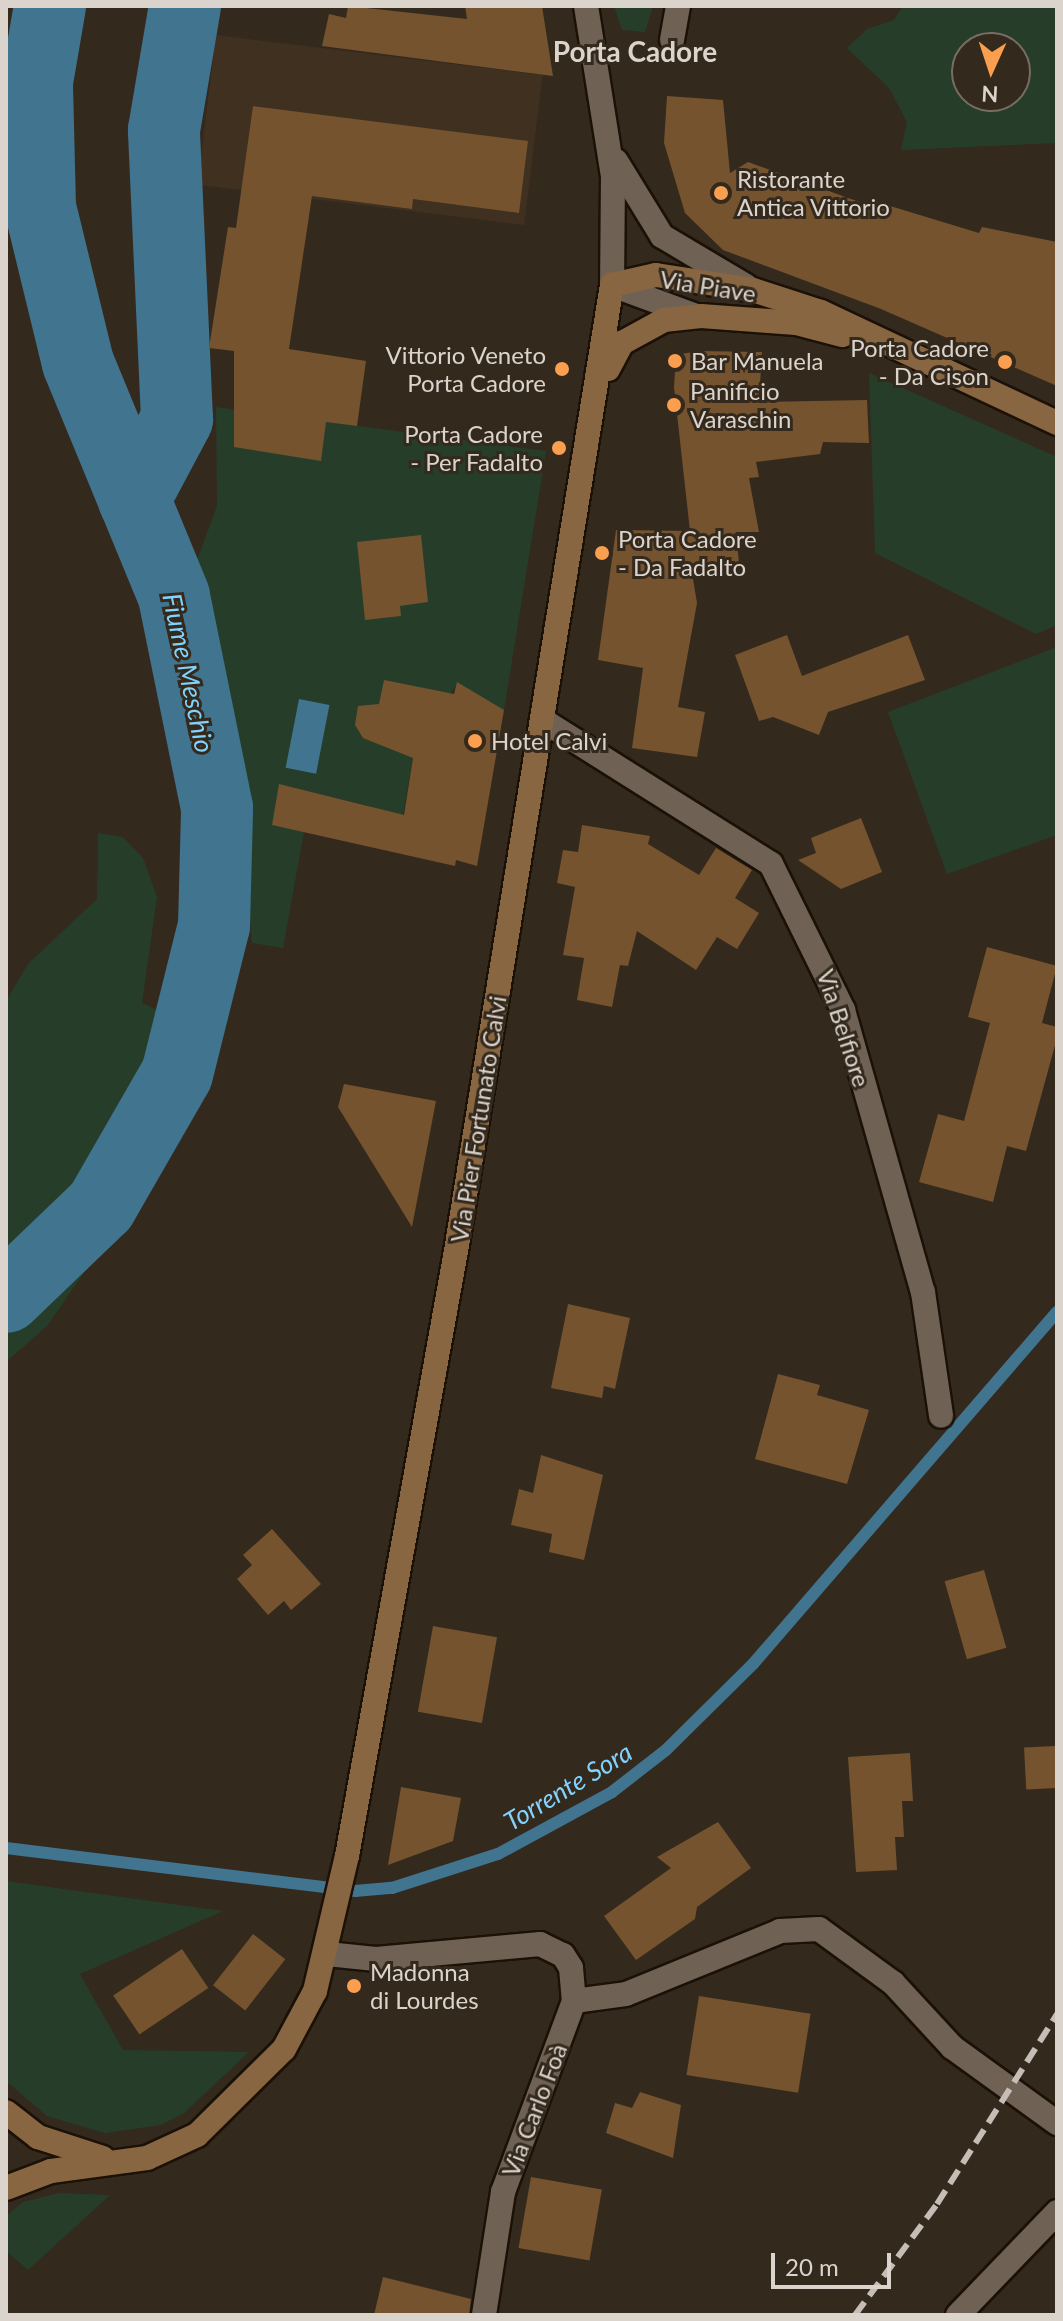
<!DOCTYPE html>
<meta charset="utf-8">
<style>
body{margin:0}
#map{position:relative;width:1063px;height:2321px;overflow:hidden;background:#34291d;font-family:Lato,sans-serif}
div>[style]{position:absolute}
.built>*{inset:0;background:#403020;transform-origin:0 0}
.green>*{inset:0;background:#263e29}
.water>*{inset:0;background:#40748f;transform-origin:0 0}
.stream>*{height:12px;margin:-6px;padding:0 6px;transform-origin:6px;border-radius:6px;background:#40748f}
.river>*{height:72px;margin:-36px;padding:0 36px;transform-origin:36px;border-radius:36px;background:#40748f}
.building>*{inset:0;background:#75532e;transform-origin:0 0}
.roads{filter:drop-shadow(2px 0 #1b1107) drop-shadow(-2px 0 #1b1107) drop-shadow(0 2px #1b1107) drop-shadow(0 -2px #1b1107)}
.minor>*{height:24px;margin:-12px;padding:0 12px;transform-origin:12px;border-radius:12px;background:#6f6255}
.tertiary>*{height:24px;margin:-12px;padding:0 12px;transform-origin:12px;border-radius:12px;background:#6f6255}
.secondary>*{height:24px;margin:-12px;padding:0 12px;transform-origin:12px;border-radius:12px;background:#896642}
.rail>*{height:6px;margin-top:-3px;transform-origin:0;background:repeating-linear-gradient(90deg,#c6beb6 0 16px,transparent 0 24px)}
.dots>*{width:22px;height:22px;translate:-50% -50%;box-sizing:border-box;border:4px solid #34291d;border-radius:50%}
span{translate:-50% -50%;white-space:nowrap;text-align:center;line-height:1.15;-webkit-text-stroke:6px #34291d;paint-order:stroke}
.poi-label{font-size:24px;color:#dbd4cc}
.left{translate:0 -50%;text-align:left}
.right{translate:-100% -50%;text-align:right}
.street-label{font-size:24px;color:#dbd4cc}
.water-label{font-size:26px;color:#81d2fd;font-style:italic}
.quarter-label{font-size:28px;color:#dbd4cc;font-weight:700}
.frame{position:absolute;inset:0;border:8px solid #dbd4cc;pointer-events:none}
.north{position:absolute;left:951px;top:32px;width:80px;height:80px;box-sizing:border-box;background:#34291d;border:2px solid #776d63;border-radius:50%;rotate:183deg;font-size:22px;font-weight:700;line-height:32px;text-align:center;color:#dbd4cc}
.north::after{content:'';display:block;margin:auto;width:28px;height:36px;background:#fa9f4f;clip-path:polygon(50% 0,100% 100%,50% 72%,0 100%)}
.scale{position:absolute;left:771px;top:2253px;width:120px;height:36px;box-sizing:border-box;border:4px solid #dbd4cc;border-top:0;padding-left:10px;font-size:24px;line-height:28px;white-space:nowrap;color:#dbd4cc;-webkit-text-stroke:6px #34291d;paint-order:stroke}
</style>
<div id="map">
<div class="built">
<i style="left:216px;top:35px;width:329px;height:151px;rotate:7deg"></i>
</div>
<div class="green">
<i style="clip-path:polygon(614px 6px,653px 6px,645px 32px,622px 30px)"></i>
<i style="clip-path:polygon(evenodd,903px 6px,1057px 6px,1057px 143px,901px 150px,907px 122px,889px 88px,847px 48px,867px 29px,894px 20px,903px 6px,1015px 48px,1015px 96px,967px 96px,967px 48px,1015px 48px)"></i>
<i style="clip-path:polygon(869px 373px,1057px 457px,1057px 625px,1036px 634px,875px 553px)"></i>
<i style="clip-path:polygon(216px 407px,546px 451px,504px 710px,457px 684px,415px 745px,401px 827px,370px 819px,370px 806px,280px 785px,304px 832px,283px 948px,252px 943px,234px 736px,208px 621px,191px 577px,217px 506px)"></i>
<i style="clip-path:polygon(1057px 647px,1057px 835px,947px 874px,888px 712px)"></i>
<i style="clip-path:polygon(98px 833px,123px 837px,143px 858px,157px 897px,142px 1003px,184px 1022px,132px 1178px,88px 1267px,47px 1326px,6px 1362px,6px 1001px,28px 964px,97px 899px)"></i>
<i style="clip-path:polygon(6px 1881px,223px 1911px,80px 1974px,123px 2050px,249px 2052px,184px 2113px,161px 2125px,105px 2133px,47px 2116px,6px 2081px)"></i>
<i style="clip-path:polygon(59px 2193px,110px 2195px,28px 2270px,6px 2251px,6px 2216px,23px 2202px)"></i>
</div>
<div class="water">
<i style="left:299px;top:699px;width:31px;height:70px;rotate:11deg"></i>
</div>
<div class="stream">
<i style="left:6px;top:1848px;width:352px;rotate:7deg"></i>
<i style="left:355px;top:1891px;width:37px;rotate:-5deg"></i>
<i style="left:392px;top:1888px;width:111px;rotate:-17.8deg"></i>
<i style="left:498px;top:1854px;width:130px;rotate:-28.5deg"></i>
<i style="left:612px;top:1792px;width:68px;rotate:-37.9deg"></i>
<i style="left:666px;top:1750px;width:122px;rotate:-44.7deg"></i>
<i style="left:753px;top:1664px;width:465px;rotate:-49.2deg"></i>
</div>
<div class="river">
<i style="left:134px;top:500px;width:92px;rotate:-62deg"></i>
<i style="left:177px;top:419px;width:289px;rotate:-92.6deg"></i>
<i style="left:164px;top:130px;width:126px;rotate:-80.4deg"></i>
<i style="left:6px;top:1297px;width:132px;rotate:-43.8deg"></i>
<i style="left:101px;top:1206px;width:152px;rotate:-60.1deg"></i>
<i style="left:177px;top:1074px;width:153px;rotate:-76deg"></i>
<i style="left:214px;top:926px;width:118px;rotate:-88.5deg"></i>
<i style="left:217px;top:808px;width:216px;rotate:-101.5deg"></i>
<i style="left:174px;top:596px;width:252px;rotate:-112.4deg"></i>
<i style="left:78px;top:363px;width:161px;rotate:-103.7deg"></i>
<i style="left:40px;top:207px;width:125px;rotate:-91.4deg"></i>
<i style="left:37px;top:82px;width:77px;rotate:-80.3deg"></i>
</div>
<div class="building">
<i style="clip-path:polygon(348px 6px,467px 19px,465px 6px,542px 6px,553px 76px,322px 46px,329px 14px,346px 18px)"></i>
<i style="clip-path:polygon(667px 96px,723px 100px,730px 173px,748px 162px,865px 204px,877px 202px,979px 233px,982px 227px,1057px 242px,1057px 386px,881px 309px,723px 250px,685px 213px,664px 143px)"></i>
<i style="clip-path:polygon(253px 106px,528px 141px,519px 213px,413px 199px,412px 209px,312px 196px,289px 349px,366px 361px,357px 426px,326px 422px,321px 461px,234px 447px,234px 351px,209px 348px,228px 227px,236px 228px)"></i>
<i style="clip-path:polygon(698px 351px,762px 352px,759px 402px,867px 400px,869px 443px,823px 442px,820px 454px,756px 462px,759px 477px,749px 478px,759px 532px,736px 532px,739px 563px,691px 567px,697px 603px,678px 707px,705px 712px,697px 757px,632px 748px,643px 668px,598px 660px,616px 530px,690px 531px,674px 387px,676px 355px)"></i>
<i style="clip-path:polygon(421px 535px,428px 602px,400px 606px,401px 616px,365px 620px,357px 542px)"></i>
<i style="clip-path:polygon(787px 635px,802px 676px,908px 635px,925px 680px,828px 712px,819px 735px,773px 717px,759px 721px,735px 655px)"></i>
<i style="clip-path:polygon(384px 680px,454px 694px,457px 682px,504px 710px,477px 866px,456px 860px,455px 866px,272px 825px,279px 784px,404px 815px,413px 758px,363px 738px,355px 725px,358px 706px,379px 704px)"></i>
<i style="clip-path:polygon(861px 818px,882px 872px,841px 889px,798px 860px,816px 853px,811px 838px)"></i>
<i style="clip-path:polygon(582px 825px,650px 836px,648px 844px,699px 875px,716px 848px,752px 870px,735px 898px,759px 913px,737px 949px,717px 937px,696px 970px,637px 931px,628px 966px,620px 965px,612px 1007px,577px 1000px,584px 958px,563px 955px,575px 887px,557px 883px,563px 850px,578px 852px)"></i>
<i style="clip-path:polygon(987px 947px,1057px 966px,1042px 1023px,1057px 1027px,1057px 1038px,1026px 1151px,1007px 1146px,993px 1202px,919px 1182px,938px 1114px,964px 1121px,990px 1023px,968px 1017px)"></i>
<i style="clip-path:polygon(344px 1084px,436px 1101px,412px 1227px,338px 1107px)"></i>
<i style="clip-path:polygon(568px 1304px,630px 1318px,615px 1389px,604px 1386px,602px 1398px,551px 1388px)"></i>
<i style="clip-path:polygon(778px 1374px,820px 1385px,817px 1395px,869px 1410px,847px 1484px,755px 1459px)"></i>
<i style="clip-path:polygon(541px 1455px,603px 1475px,584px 1560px,549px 1552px,552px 1534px,511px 1525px,519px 1489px,533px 1493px)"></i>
<i style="clip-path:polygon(272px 1529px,321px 1584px,291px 1610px,284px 1601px,268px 1615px,237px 1579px,252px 1565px,243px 1555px)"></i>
<i style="left:984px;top:1570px;width:81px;height:41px;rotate:74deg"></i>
<i style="left:433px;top:1626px;width:65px;height:87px;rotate:10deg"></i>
<i style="left:1055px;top:1746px;width:42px;height:31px;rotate:87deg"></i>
<i style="clip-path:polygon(910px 1753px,913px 1801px,902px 1801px,904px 1837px,895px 1837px,897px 1870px,856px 1872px,848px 1757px)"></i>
<i style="clip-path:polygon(401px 1787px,461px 1798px,453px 1841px,388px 1865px)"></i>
<i style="clip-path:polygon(718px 1822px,751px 1868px,697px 1907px,695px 1919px,636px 1960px,604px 1916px,671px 1868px,657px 1857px)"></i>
<i style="left:253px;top:1934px;width:41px;height:65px;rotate:38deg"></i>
<i style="left:182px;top:1949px;width:47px;height:83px;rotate:56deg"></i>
<i style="left:699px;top:1996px;width:113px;height:80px;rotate:9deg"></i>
<i style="clip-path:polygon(640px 2092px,681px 2105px,673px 2158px,606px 2133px,615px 2103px,632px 2108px)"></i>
<i style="left:531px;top:2177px;width:72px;height:72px;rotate:10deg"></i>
<i style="clip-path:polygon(383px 2277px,471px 2299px,469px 2315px,374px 2315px)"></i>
</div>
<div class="roads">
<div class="minor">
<i style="left:672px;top:40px;width:35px;rotate:-80deg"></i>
<i style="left:544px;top:721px;width:268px;rotate:32.2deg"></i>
<i style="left:771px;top:864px;width:163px;rotate:63.7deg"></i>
<i style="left:843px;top:1010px;width:293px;rotate:74.2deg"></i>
<i style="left:923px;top:1292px;width:125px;rotate:81.7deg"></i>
<i style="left:327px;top:1954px;width:49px;rotate:5.8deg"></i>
<i style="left:376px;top:1959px;width:165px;rotate:-5.2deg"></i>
<i style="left:540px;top:1944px;width:25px;rotate:26deg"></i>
<i style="left:563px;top:1955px;width:15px;rotate:58deg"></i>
<i style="left:571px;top:1968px;width:33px;rotate:85deg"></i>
<i style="left:574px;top:2001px;width:204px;rotate:110.4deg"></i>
<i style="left:503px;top:2192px;width:124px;rotate:98.8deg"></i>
<i style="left:574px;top:2001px;width:52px;rotate:-7.7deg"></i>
<i style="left:626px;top:1994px;width:166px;rotate:-22.2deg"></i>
<i style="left:780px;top:1931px;width:39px;rotate:-3deg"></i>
<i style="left:819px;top:1929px;width:92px;rotate:36.1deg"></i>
<i style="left:893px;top:1983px;width:87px;rotate:47.3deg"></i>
<i style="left:952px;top:2047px;width:130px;rotate:35.9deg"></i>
<i style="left:958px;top:2315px;width:143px;rotate:-46.1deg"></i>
</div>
<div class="tertiary">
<i style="left:586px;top:6px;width:172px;rotate:81deg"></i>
<i style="left:613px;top:176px;width:109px;rotate:90.5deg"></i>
<i style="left:612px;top:285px;width:87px;rotate:20.1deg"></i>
<i style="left:616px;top:161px;width:88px;rotate:58.5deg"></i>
<i style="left:662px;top:236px;width:98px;rotate:30.8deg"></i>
</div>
<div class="secondary">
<i style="left:608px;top:369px;width:30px;rotate:-62deg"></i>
<i style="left:622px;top:343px;width:48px;rotate:-28.7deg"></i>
<i style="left:664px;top:320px;width:37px;rotate:-6deg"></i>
<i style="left:701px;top:316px;width:95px;rotate:4.2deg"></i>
<i style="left:796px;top:323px;width:48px;rotate:14.6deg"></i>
<i style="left:6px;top:2112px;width:41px;rotate:38deg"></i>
<i style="left:38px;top:2137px;width:68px;rotate:17.9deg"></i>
<i style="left:6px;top:2188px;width:48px;rotate:-20.7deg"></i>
<i style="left:51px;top:2171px;width:97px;rotate:-7.7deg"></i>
<i style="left:147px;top:2158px;width:55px;rotate:-24.7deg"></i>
<i style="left:197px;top:2135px;width:122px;rotate:-44.7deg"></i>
<i style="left:284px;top:2049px;width:66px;rotate:-61.9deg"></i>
<i style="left:315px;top:1991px;width:139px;rotate:-76.7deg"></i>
<i style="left:347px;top:1856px;width:615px;rotate:-79.79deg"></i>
<i style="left:456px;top:1251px;width:979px;rotate:-80.83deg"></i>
<i style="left:612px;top:285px;width:45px;rotate:-12.8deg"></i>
<i style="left:656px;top:275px;width:98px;rotate:8.8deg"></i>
<i style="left:753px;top:290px;width:71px;rotate:17.9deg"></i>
<i style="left:821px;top:312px;width:261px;rotate:25.2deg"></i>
</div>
</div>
<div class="rail">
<i style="left:855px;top:2315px;width:138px;rotate:-53.5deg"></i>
<i style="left:937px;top:2204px;width:225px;rotate:-57.7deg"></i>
</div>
<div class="dots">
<i style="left:721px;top:193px;background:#fa9f4f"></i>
<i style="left:675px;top:361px;background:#fa9f4f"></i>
<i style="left:1005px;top:362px;background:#fa9f4f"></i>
<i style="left:562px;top:369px;background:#fa9f4f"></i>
<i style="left:674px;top:405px;background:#fa9f4f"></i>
<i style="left:559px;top:448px;background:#fa9f4f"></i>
<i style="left:602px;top:553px;background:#fa9f4f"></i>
<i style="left:475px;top:741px;background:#fa9f4f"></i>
<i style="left:354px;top:1986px;background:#fa9f4f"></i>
</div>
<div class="poi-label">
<span class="left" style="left:737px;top:193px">Ristorante<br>Antica Vittorio</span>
<span class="right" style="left:989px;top:362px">Porta Cadore<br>- Da Cison</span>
<span class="right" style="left:546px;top:369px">Vittorio Veneto<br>Porta Cadore</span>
<span class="left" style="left:691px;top:361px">Bar Manuela</span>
<span class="left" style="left:690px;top:405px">Panificio<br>Varaschin</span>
<span class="right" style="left:543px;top:448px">Porta Cadore<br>- Per Fadalto</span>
<span class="left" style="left:618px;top:553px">Porta Cadore<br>- Da Fadalto</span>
<span class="left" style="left:491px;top:741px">Hotel Calvi</span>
<span class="left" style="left:370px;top:1986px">Madonna<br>di Lourdes</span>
</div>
<div class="street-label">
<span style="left:708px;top:286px;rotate:9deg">Via Piave</span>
<span style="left:844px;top:1028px;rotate:72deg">Via Belfiore</span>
<span style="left:478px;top:1119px;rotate:-81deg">Via Pier Fortunato Calvi</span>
<span style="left:534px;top:2110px;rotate:-69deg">Via Carlo Foà</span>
</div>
<div class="water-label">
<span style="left:188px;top:673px;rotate:78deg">Fiume Meschio</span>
<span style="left:568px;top:1787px;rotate:-31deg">Torrente Sora</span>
</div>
<div class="quarter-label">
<span style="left:635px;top:51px">Porta Cadore</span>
</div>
<div class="frame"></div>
<div class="north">N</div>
<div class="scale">20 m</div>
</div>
